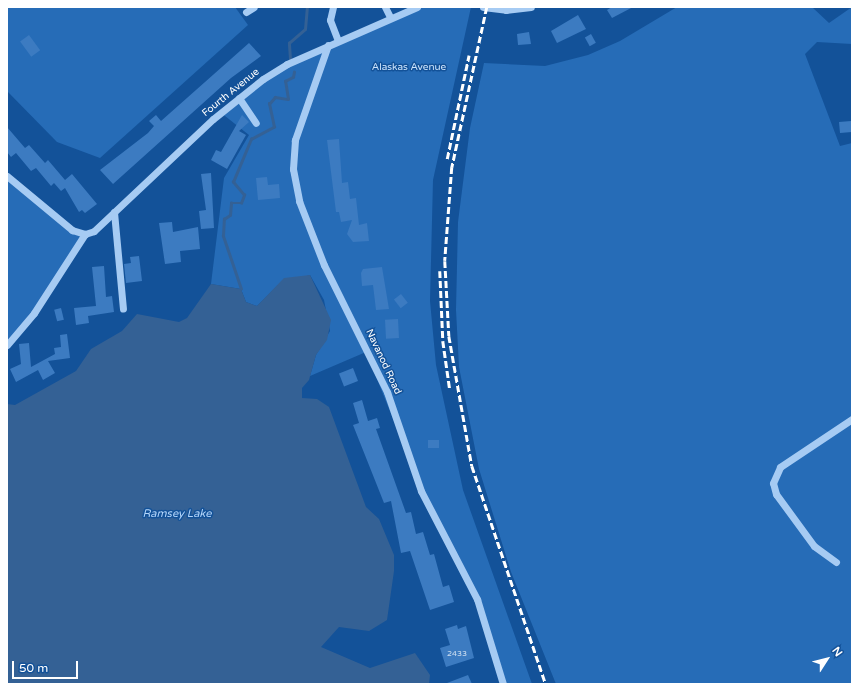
<!DOCTYPE html>
<style>
body{margin:0}
#map{position:relative;width:859px;height:691px;overflow:hidden;background:#135299;font-family:"Varela Round",sans-serif}
div>[style]{position:absolute}
.green>*{inset:0;background:#266cb7}
.water>*{inset:0;background:#346195}
.stream>*{height:2.5px;margin:-1.25px;padding:0 1.25px;transform-origin:1.25px;border-radius:1.25px;background:#346195}
.building>*{inset:0;background:#3c7bc1;transform-origin:0 0}
.minor>*{height:7px;margin:-3.5px;padding:0 3.5px;transform-origin:3.5px;border-radius:3.5px;background:#a6cbf3}
.rail>*{height:2.5px;margin-top:-1.25px;transform-origin:0;background:repeating-linear-gradient(90deg,#fff 0 7px,transparent 0 10px)}
span{translate:-50% -50%;white-space:nowrap;text-align:center;line-height:1.15;-webkit-text-stroke:3px #135299;paint-order:stroke}
.number-label{font-size:8px;color:#cedef0}
.number-label span{-webkit-text-stroke-width:0}
.park-label{font-size:10px;color:#cee5fd}
.street-label{font-size:10px;color:#fff}
.water-label{font-size:11px;color:#b3d5fa;font-style:italic}
.frame{position:absolute;inset:0;border:8px solid #fff;pointer-events:none}
.north{position:absolute;left:807px;top:639px;width:40px;height:40px;-webkit-text-stroke:3px #135299;paint-order:stroke;rotate:54deg;font-size:11px;font-weight:700;line-height:16px;text-align:center;color:#fff}
.north::after{content:'';display:block;margin:auto;width:14px;height:18px;background:#fff;clip-path:polygon(50% 0,100% 100%,50% 72%,0 100%)}
.scale{position:absolute;left:12px;top:661px;width:66px;height:18px;box-sizing:border-box;border:2px solid #fff;border-top:0;padding-left:5px;font-size:12px;line-height:14px;white-space:nowrap;color:#fff;-webkit-text-stroke:3px #135299;paint-order:stroke}
</style>
<div id="map">
<div class="green">
<i style="clip-path:polygon(7px 7px,235px 7px,248px 25px,100px 158px,57px 142px,7px 91px)"></i>
<i style="clip-path:polygon(414px 7px,471px 7px,433px 180px,430px 301px,436px 365px,463px 490px,532px 684px,502px 684px,482px 613px,427px 503px,366px 352px,310px 376px,316px 355px,330px 331px,324px 300px,310px 275px,279px 284px,257px 306px,246px 302px,241px 289px,211px 284px,224px 178px,249px 135px,220px 112px,263px 79px)"></i>
<i style="clip-path:polygon(677px 7px,812px 7px,829px 23px,852px 7px,852px 44px,817px 42px,805px 54px,840px 146px,852px 143px,852px 684px,556px 684px,511px 572px,479px 469px,459px 367px,456px 310px,458px 222px,470px 128px,484px 63px,545px 66px,588px 55px,620px 41px)"></i>
<i style="clip-path:polygon(7px 175px,58px 220px,84px 233px,43px 297px,7px 344px)"></i>
</div>
<div class="water">
<i style="clip-path:polygon(310px 275px,331px 320px,327px 340px,316px 355px,309px 380px,302px 388px,302px 398px,317px 399px,329px 407px,366px 507px,379px 519px,394px 555px,394px 571px,387px 620px,369px 631px,339px 627px,321px 647px,370px 668px,415px 653px,430px 675px,429px 684px,7px 684px,7px 404px,15px 405px,76px 371px,91px 349px,122px 331px,137px 314px,179px 322px,187px 318px,211px 284px,241px 289px,246px 302px,257px 306px,284px 278px)"></i>
</div>
<div class="stream">
<i style="left:290px;top:59px;width:16px;rotate:-94deg"></i>
<i style="left:289px;top:43px;width:21px;rotate:-41deg"></i>
<i style="left:305px;top:29px;width:22px;rotate:-85deg"></i>
<i style="left:241px;top:289px;width:56px;rotate:-108.8deg"></i>
<i style="left:223px;top:236px;width:17px;rotate:-87deg"></i>
<i style="left:224px;top:219px;width:7px;rotate:-34deg"></i>
<i style="left:230px;top:215px;width:12px;rotate:-85deg"></i>
<i style="left:231px;top:203px;width:10px"></i>
<i style="left:241px;top:203px;width:9px;rotate:-69deg"></i>
<i style="left:244px;top:195px;width:17px;rotate:-130deg"></i>
<i style="left:233px;top:182px;width:47px;rotate:-67.3deg"></i>
<i style="left:251px;top:139px;width:26px;rotate:-28deg"></i>
<i style="left:274px;top:127px;width:24px;rotate:-102deg"></i>
<i style="left:269px;top:104px;width:9px;rotate:-49deg"></i>
<i style="left:275px;top:97px;width:13px;rotate:9deg"></i>
<i style="left:288px;top:99px;width:18px;rotate:-99deg"></i>
<i style="left:285px;top:81px;width:9px;rotate:-27deg"></i>
<i style="left:293px;top:77px;width:5px;rotate:-79deg"></i>
</div>
<div class="building">
<i style="clip-path:polygon(612px 7px,633px 7px,612px 18px,607px 10px)"></i>
<i style="clip-path:polygon(578px 15px,586px 29px,557px 43px,551px 31px)"></i>
<i style="clip-path:polygon(529px 32px,531px 44px,518px 45px,517px 34px)"></i>
<i style="left:591px;top:34px;width:10px;height:7px;rotate:61deg"></i>
<i style="left:29px;top:35px;width:19px;height:11px;rotate:54deg"></i>
<i style="clip-path:polygon(249px 43px,261px 56px,231px 78px,113px 184px,100px 170px,148px 133px,154px 126px,149px 121px,156px 115px,161px 121px)"></i>
<i style="clip-path:polygon(242px 115px,249px 122px,239px 131px,246px 135px,227px 169px,211px 160px,216px 150px,221px 152px)"></i>
<i style="left:851px;top:121px;width:11px;height:12px;rotate:85deg"></i>
<i style="clip-path:polygon(7px 127px,25px 148px,29px 145px,45px 163px,48px 160px,65px 180px,72px 174px,97px 204px,85px 213px,82px 210px,79px 212px,65px 188px,61px 191px,54px 183px,51px 186px,36px 168px,31px 171px,16px 153px,11px 157px,7px 152px)"></i>
<i style="clip-path:polygon(339px 139px,342px 183px,348px 182px,350px 199px,356px 198px,359px 225px,367px 223px,369px 241px,353px 242px,347px 234px,352px 220px,341px 222px,339px 212px,336px 212px,327px 140px)"></i>
<i style="clip-path:polygon(211px 173px,214px 228px,201px 229px,199px 211px,206px 210px,201px 174px)"></i>
<i style="clip-path:polygon(267px 177px,268px 185px,279px 184px,280px 198px,258px 200px,256px 178px)"></i>
<i style="clip-path:polygon(172px 222px,173px 232px,198px 227px,200px 249px,180px 251px,181px 262px,165px 264px,159px 223px)"></i>
<i style="clip-path:polygon(139px 256px,142px 281px,126px 283px,124px 264px,131px 263px,130px 257px)"></i>
<i style="clip-path:polygon(104px 266px,106px 297px,112px 296px,114px 312px,88px 316px,89px 323px,76px 325px,74px 308px,96px 306px,92px 267px)"></i>
<i style="clip-path:polygon(382px 267px,389px 309px,376px 310px,373px 285px,362px 286px,361px 273px,363px 269px)"></i>
<i style="left:401px;top:294px;width:11px;height:9px;rotate:52deg"></i>
<i style="left:61px;top:308px;width:12px;height:7px;rotate:76deg"></i>
<i style="left:398px;top:319px;width:19px;height:13px;rotate:87deg"></i>
<i style="clip-path:polygon(67px 334px,70px 358px,48px 361px,55px 373px,43px 380px,38px 370px,16px 382px,10px 369px,21px 364px,19px 344px,29px 343px,31px 367px,55px 354px,54px 348px,61px 347px,60px 335px)"></i>
<i style="left:353px;top:368px;width:14px;height:15px;rotate:69deg"></i>
<i style="clip-path:polygon(362px 400px,368px 421px,377px 418px,380px 428px,376px 429px,406px 513px,411px 512px,416px 534px,423px 532px,430px 555px,434px 554px,443px 587px,449px 585px,454px 602px,430px 610px,410px 551px,401px 553px,391px 501px,384px 503px,353px 425px,359px 423px,353px 403px)"></i>
<i style="left:428px;top:440px;width:11px;height:8px"></i>
<i style="clip-path:polygon(457px 625px,458px 629px,466px 626px,474px 658px,446px 667px,440px 648px,450px 645px,445px 629px)"></i>
<i style="clip-path:polygon(468px 675px,472px 684px,447px 684px,447px 683px)"></i>
</div>
<div class="minor">
<i style="left:333px;top:7px;width:13px;rotate:103deg"></i>
<i style="left:330px;top:20px;width:22px;rotate:69deg"></i>
<i style="left:385px;top:7px;width:11px;rotate:63deg"></i>
<i style="left:483px;top:7px;width:23px;rotate:7deg"></i>
<i style="left:506px;top:10px;width:25px;rotate:-7deg"></i>
<i style="left:246px;top:12px;width:9px;rotate:-32deg"></i>
<i style="left:328px;top:45px;width:101px;rotate:109.2deg"></i>
<i style="left:295px;top:140px;width:29px;rotate:94deg"></i>
<i style="left:293px;top:169px;width:33px;rotate:79deg"></i>
<i style="left:299px;top:201px;width:69px;rotate:68.7deg"></i>
<i style="left:324px;top:265px;width:142px;rotate:63.6deg"></i>
<i style="left:387px;top:392px;width:105px;rotate:71deg"></i>
<i style="left:421px;top:491px;width:122px;rotate:62.6deg"></i>
<i style="left:477px;top:599px;width:89px;rotate:73deg"></i>
<i style="left:239px;top:98px;width:30px;rotate:56deg"></i>
<i style="left:7px;top:176px;width:85px;rotate:39.7deg"></i>
<i style="left:72px;top:230px;width:14px;rotate:17deg"></i>
<i style="left:85px;top:234px;width:9px;rotate:-18deg"></i>
<i style="left:94px;top:231px;width:163px;rotate:-43.3deg"></i>
<i style="left:213px;top:119px;width:64px;rotate:-38.7deg"></i>
<i style="left:263px;top:79px;width:28px;rotate:-32deg"></i>
<i style="left:287px;top:64px;width:142px;rotate:-23.7deg"></i>
<i style="left:114px;top:212px;width:97px;rotate:84.7deg"></i>
<i style="left:7px;top:345px;width:42px;rotate:-49.8deg"></i>
<i style="left:34px;top:313px;width:94px;rotate:-57.2deg"></i>
<i style="left:836px;top:562px;width:27px;rotate:-144deg"></i>
<i style="left:814px;top:546px;width:64px;rotate:-126.2deg"></i>
<i style="left:776px;top:494px;width:11px;rotate:-105deg"></i>
<i style="left:773px;top:483px;width:17px;rotate:-66deg"></i>
<i style="left:780px;top:467px;width:87px;rotate:-33.7deg"></i>
</div>
<div class="rail">
<i style="left:487px;top:7px;width:164px;rotate:102.3deg"></i>
<i style="left:452px;top:167px;width:94px;rotate:94.3deg"></i>
<i style="left:445px;top:261px;width:75px;rotate:86.9deg"></i>
<i style="left:449px;top:336px;width:132px;rotate:80deg"></i>
<i style="left:472px;top:466px;width:230px;rotate:71.3deg"></i>
<i style="left:447px;top:159px;width:106px;rotate:-78.1deg"></i>
<i style="left:440px;top:271px;width:70px;rotate:87.5deg"></i>
<i style="left:443px;top:341px;width:49px;rotate:81.9deg"></i>
</div>
<div class="number-label">
<span style="left:457px;top:654px">2433</span>
</div>
<div class="park-label">
<span style="left:409px;top:68px">Alaskas Avenue</span>
</div>
<div class="street-label">
<span style="left:231px;top:93px;rotate:-39deg">Fourth Avenue</span>
<span style="left:383px;top:362px;rotate:65deg">Navanod Road</span>
</div>
<div class="water-label">
<span style="left:177px;top:514px">Ramsey Lake</span>
</div>
<div class="frame"></div>
<div class="north">N</div>
<div class="scale">50 m</div>
</div>
